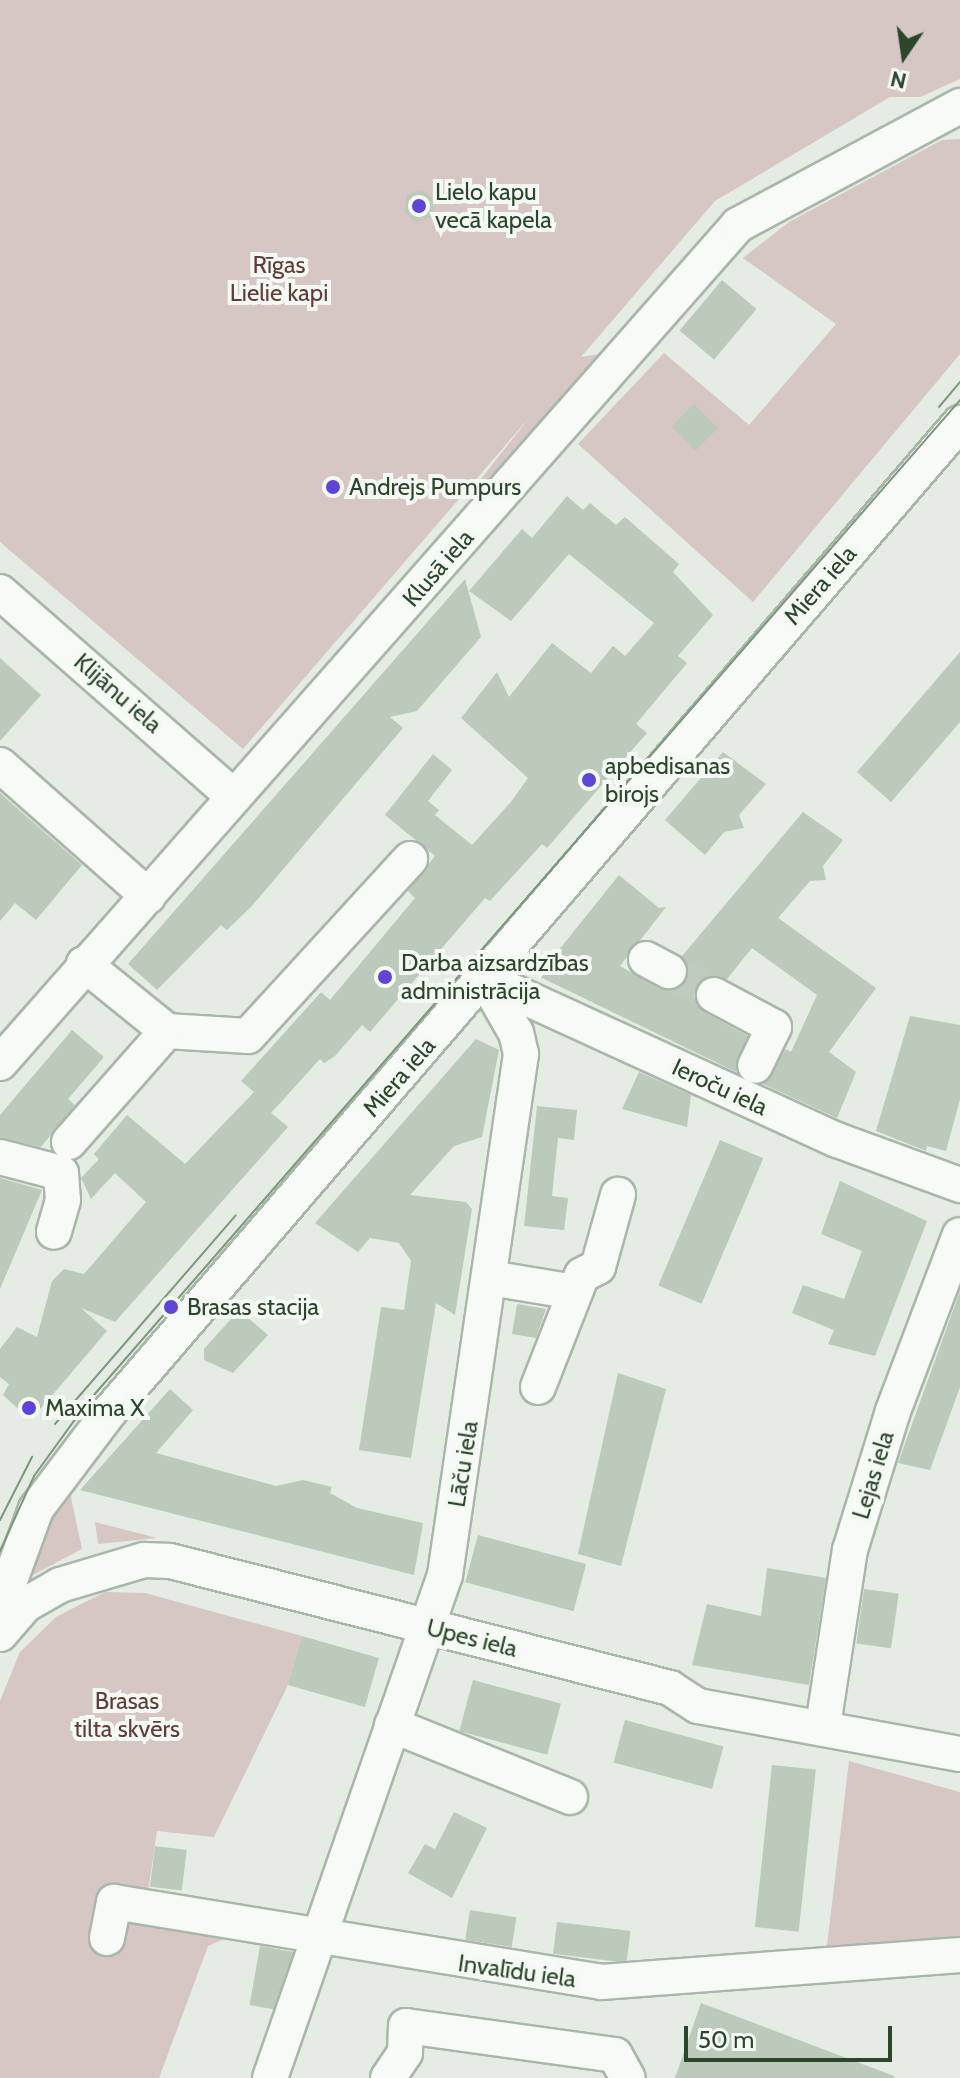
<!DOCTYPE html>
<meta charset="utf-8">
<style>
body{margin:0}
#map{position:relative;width:960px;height:2078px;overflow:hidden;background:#e4ece4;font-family:Cabin,sans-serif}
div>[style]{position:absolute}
.green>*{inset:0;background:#d6c6c4}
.building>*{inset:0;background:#bbcaba;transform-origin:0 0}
.minor-tunnel>*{height:34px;margin-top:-17px;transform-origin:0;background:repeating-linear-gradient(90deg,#bfcbbf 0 34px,transparent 0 51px)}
.roads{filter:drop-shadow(2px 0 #a9b7a8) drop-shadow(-2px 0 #a9b7a8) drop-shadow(0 2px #a9b7a8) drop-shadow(0 -2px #a9b7a8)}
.minor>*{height:34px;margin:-17px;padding:0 17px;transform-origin:17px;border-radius:17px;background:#f7faf7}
.tram>*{height:2px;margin:-1px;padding:0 1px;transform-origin:1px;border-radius:1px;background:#7d977c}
.dots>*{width:22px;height:22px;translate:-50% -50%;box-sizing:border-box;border:4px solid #f4f9f4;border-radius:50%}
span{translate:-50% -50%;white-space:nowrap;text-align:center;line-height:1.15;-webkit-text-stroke:8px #f4f9f4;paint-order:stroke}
.poi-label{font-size:24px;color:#2b462a}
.left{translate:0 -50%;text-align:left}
.park-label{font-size:24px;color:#623d37}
.street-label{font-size:24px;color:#2b462a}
.north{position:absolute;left:864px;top:16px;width:80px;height:80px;-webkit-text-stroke:6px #f4f9f4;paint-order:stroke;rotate:193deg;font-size:22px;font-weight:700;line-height:32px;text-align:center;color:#2b462a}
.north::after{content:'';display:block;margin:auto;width:28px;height:36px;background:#2b462a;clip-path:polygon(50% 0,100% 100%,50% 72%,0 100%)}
.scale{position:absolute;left:684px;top:2026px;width:208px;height:36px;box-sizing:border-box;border:4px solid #2b462a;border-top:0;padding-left:10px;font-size:24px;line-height:28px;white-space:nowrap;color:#2b462a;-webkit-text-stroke:6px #f4f9f4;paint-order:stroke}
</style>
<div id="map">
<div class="green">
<i style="clip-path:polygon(0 0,960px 0,960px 79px,920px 97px,890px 97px,715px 201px,581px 357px,600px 354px,470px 514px,477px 484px,529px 418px,243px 749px,0 542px)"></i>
<i style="clip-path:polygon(960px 139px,960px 354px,753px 602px,578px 444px,664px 353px,749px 425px,836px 324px,743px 258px,789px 222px,942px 140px)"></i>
<i style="clip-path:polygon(69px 1488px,82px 1549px,29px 1577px,31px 1547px)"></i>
<i style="clip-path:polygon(95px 1522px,157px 1538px,98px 1544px)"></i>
<i style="clip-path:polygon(105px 1592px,145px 1593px,302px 1636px,288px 1685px,214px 1837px,157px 1831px,144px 1918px,227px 1938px,208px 1946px,159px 2078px,0 2078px,0 1701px,20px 1652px,56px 1617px)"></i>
<i style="clip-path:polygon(849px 1761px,960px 1792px,960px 1943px,826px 1954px)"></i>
</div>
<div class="building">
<i style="clip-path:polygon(422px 190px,435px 201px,431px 217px,416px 222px,404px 211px,407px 195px)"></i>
<i style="left:722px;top:280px;width:45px;height:66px;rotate:40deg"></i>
<i style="left:694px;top:404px;width:34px;height:32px;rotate:45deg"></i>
<i style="clip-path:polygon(567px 496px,583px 510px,590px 503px,616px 525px,625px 517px,679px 564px,673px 572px,713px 615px,678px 656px,687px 663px,636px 724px,647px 733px,547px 848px,542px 844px,490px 901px,485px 898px,370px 1032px,362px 1025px,335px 1056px,324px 1063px,320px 1059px,271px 1113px,288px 1127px,115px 1322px,81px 1308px,107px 1331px,37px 1413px,24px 1414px,3px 1395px,9px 1384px,0 1377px,0 1349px,17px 1327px,37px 1337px,52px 1281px,64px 1269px,84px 1274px,146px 1202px,115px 1173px,91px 1199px,81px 1178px,99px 1159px,94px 1154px,127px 1115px,185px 1164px,254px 1092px,241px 1081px,321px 992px,330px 1000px,415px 898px,408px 891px,435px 856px,385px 815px,433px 754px,452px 770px,428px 801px,439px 810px,435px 815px,472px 845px,511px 802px,528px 778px,461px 718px,497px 672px,509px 697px,552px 643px,591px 673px,613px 646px,625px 656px,654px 623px,569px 554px,511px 621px,469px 591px,522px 529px,532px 538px)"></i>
<i style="clip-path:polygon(465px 579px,481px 637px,417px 711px,390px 717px,403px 728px,251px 907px,227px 930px,221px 925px,157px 990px,128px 964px)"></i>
<i style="clip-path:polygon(960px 652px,960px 722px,891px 802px,857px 772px)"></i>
<i style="clip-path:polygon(0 658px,41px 695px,0 741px)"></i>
<i style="clip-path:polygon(723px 752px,766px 784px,739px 815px,744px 828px,724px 832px,705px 855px,665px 820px)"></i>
<i style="clip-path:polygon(0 793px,82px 865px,36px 920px,15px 903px,0 921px)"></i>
<i style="clip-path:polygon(803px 812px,843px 840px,823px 866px,826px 880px,810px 881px,778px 918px,876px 988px,829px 1052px,856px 1072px,837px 1118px,763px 1084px,786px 1049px,791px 1052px,817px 995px,752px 948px,727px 979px,704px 978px,694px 995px,704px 1012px,748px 1036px,736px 1072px,538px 976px,619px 875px,659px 908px,666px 907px,620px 966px,660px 989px,679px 988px,689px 971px,682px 956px)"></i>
<i style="clip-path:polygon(910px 1016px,960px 1025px,960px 1099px,946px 1151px,927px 1146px,926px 1151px,876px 1131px)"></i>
<i style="clip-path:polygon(72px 1030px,104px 1057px,68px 1099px,75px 1105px,41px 1147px,0 1138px,0 1115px)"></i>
<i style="clip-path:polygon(476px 1039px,499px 1050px,482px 1137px,454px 1146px,410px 1195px,466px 1202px,472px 1209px,455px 1315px,436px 1303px,411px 1458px,359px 1450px,381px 1307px,404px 1310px,411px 1261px,399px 1243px,370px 1238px,358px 1252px,315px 1223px)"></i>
<i style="clip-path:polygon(639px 1072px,691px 1095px,687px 1127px,622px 1109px)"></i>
<i style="clip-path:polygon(537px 1106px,577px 1110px,574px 1140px,558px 1138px,552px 1196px,568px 1198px,564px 1230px,524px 1226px)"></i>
<i style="left:720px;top:1140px;width:47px;height:158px;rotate:23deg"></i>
<i style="clip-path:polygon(0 1178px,42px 1190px,0 1289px)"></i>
<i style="clip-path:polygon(840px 1181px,927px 1221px,875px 1356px,828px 1344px,834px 1330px,792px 1313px,803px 1285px,844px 1299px,862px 1251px,821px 1234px)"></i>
<i style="clip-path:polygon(960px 1291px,960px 1387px,930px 1470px,898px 1463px)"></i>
<i style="clip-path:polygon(517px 1304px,546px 1309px,536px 1338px,512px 1334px)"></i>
<i style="clip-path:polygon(239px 1310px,268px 1335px,233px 1373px,204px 1360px,204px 1349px)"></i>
<i style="clip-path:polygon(618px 1373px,666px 1389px,621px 1566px,578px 1554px)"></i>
<i style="clip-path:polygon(170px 1389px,193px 1410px,156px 1453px,276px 1486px,303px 1480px,332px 1487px,330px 1493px,357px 1508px,423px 1523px,414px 1575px,80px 1490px)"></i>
<i style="left:478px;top:1535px;width:112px;height:49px;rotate:15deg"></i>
<i style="clip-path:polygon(767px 1568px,826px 1578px,809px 1685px,692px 1665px,707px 1604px,761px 1616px)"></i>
<i style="left:864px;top:1589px;width:35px;height:55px;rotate:8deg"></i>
<i style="left:302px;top:1636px;width:80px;height:51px;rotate:16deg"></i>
<i style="left:473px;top:1680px;width:91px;height:53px;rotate:15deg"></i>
<i style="left:625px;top:1720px;width:102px;height:44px;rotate:15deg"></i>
<i style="left:772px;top:1765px;width:44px;height:163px;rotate:6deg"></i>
<i style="clip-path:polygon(454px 1812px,487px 1828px,452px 1898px,408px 1873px,425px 1844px,435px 1849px)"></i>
<i style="left:155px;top:1846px;width:32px;height:41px;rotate:7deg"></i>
<i style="left:470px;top:1910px;width:47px;height:30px;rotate:9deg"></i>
<i style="left:557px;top:1922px;width:74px;height:32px;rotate:7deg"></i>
<i style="left:260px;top:1946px;width:34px;height:60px;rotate:10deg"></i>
<i style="clip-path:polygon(701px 2003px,894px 2076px,894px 2078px,675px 2078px)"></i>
</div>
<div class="minor-tunnel">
<i style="left:669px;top:971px;width:51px;rotate:28.1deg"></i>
</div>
<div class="roads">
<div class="minor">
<i style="left:0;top:592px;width:311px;rotate:41.2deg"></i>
<i style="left:0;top:765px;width:198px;rotate:41.5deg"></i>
<i style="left:646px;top:959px;width:26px;rotate:28deg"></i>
<i style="left:485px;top:979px;width:387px;rotate:24.6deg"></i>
<i style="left:837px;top:1140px;width:131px;rotate:20.1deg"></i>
<i style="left:714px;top:995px;width:68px;rotate:28.1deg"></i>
<i style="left:774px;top:1027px;width:43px;rotate:116deg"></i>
<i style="left:167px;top:1031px;width:81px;rotate:3.5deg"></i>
<i style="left:248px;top:1036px;width:240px;rotate:-47.5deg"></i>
<i style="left:0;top:1063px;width:1117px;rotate:-48.63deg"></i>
<i style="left:738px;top:225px;width:252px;rotate:-28.2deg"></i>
<i style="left:69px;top:1142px;width:148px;rotate:-48.6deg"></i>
<i style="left:167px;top:1031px;width:107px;rotate:-141.1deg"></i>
<i style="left:0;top:1157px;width:63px;rotate:14.7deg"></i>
<i style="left:61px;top:1173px;width:27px;rotate:86deg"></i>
<i style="left:63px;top:1200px;width:33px;rotate:106deg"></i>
<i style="left:490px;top:1278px;width:86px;rotate:9.4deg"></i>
<i style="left:538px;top:1387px;width:120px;rotate:-68.6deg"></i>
<i style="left:582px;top:1275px;width:18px;rotate:-27deg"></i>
<i style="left:598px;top:1267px;width:75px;rotate:-74.5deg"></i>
<i style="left:0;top:1608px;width:105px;rotate:-70deg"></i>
<i style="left:36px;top:1509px;width:124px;rotate:-52.9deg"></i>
<i style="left:111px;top:1410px;width:1302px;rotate:-49.3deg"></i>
<i style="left:0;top:1634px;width:38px;rotate:-49deg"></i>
<i style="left:25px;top:1605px;width:40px;rotate:-29.7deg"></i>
<i style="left:60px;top:1585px;width:88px;rotate:-16.6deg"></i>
<i style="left:144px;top:1560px;width:26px;rotate:2deg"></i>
<i style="left:170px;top:1561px;width:516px;rotate:14.25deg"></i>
<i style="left:670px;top:1688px;width:33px;rotate:33deg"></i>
<i style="left:698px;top:1706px;width:266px;rotate:10.4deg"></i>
<i style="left:392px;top:1725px;width:192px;rotate:22deg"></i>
<i style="left:823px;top:1726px;width:178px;rotate:-81.3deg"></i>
<i style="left:850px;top:1550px;width:145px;rotate:-72.8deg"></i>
<i style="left:893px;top:1411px;width:188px;rotate:-69.2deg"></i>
<i style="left:107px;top:1938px;width:37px;rotate:-79deg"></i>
<i style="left:114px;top:1902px;width:495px;rotate:9.3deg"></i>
<i style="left:602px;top:1982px;width:359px;rotate:-4.3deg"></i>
<i style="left:270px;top:2078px;width:533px;rotate:-70.82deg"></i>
<i style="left:445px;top:1575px;width:527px;rotate:-81.7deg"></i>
<i style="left:521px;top:1054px;width:22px;rotate:-103deg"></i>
<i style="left:516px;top:1033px;width:62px;rotate:-119.9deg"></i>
<i style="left:388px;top:2078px;width:30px;rotate:-56deg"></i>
<i style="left:405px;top:2053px;width:27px;rotate:-88deg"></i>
<i style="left:406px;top:2026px;width:211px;rotate:7.9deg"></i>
<i style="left:615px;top:2055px;width:26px;rotate:61deg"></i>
</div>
</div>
<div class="tram">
<i style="left:939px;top:407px;width:33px;rotate:-50deg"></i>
<i style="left:55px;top:1424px;width:276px;rotate:-49.1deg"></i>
<i style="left:0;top:1520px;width:71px;rotate:-63.1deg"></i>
<i style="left:0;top:1551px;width:82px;rotate:-65.6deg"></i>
<i style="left:34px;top:1476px;width:90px;rotate:-54deg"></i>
<i style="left:87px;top:1403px;width:1330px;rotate:-48.96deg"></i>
</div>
<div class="dots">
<i style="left:419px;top:206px;background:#5e45d5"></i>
<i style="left:333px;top:487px;background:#5e45d5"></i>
<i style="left:589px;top:780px;background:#5e45d5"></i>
<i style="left:385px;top:977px;background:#5e45d5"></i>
<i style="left:171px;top:1307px;background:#5e45d5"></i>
<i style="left:29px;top:1408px;background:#5e45d5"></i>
</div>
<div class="poi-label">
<span class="left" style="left:435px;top:206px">Lielo kapu<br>vecā kapela</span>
<span class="left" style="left:349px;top:487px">Andrejs Pumpurs</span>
<span class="left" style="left:605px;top:780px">apbedisanas<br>birojs</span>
<span class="left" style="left:401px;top:977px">Darba aizsardzības<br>administrācija</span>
<span class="left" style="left:187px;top:1307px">Brasas stacija</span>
<span class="left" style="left:45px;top:1408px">Maxima X</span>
</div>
<div class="park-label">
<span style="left:279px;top:279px">Rīgas<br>Lielie kapi</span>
<span style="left:127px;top:1715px">Brasas<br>tilta skvērs</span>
</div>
<div class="street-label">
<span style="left:438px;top:568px;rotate:-49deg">Klusā iela</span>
<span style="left:820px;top:585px;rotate:-49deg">Miera iela</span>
<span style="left:118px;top:693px;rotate:41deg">Klijānu iela</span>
<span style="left:399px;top:1077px;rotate:-49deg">Miera iela</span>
<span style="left:720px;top:1087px;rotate:25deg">Ieroču iela</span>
<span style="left:463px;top:1464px;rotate:-81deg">Lāču iela</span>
<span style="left:873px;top:1475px;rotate:-73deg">Lejas iela</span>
<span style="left:472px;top:1638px;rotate:14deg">Upes iela</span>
<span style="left:517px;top:1971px;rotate:8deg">Invalīdu iela</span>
</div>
<div class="north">N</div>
<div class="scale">50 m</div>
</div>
